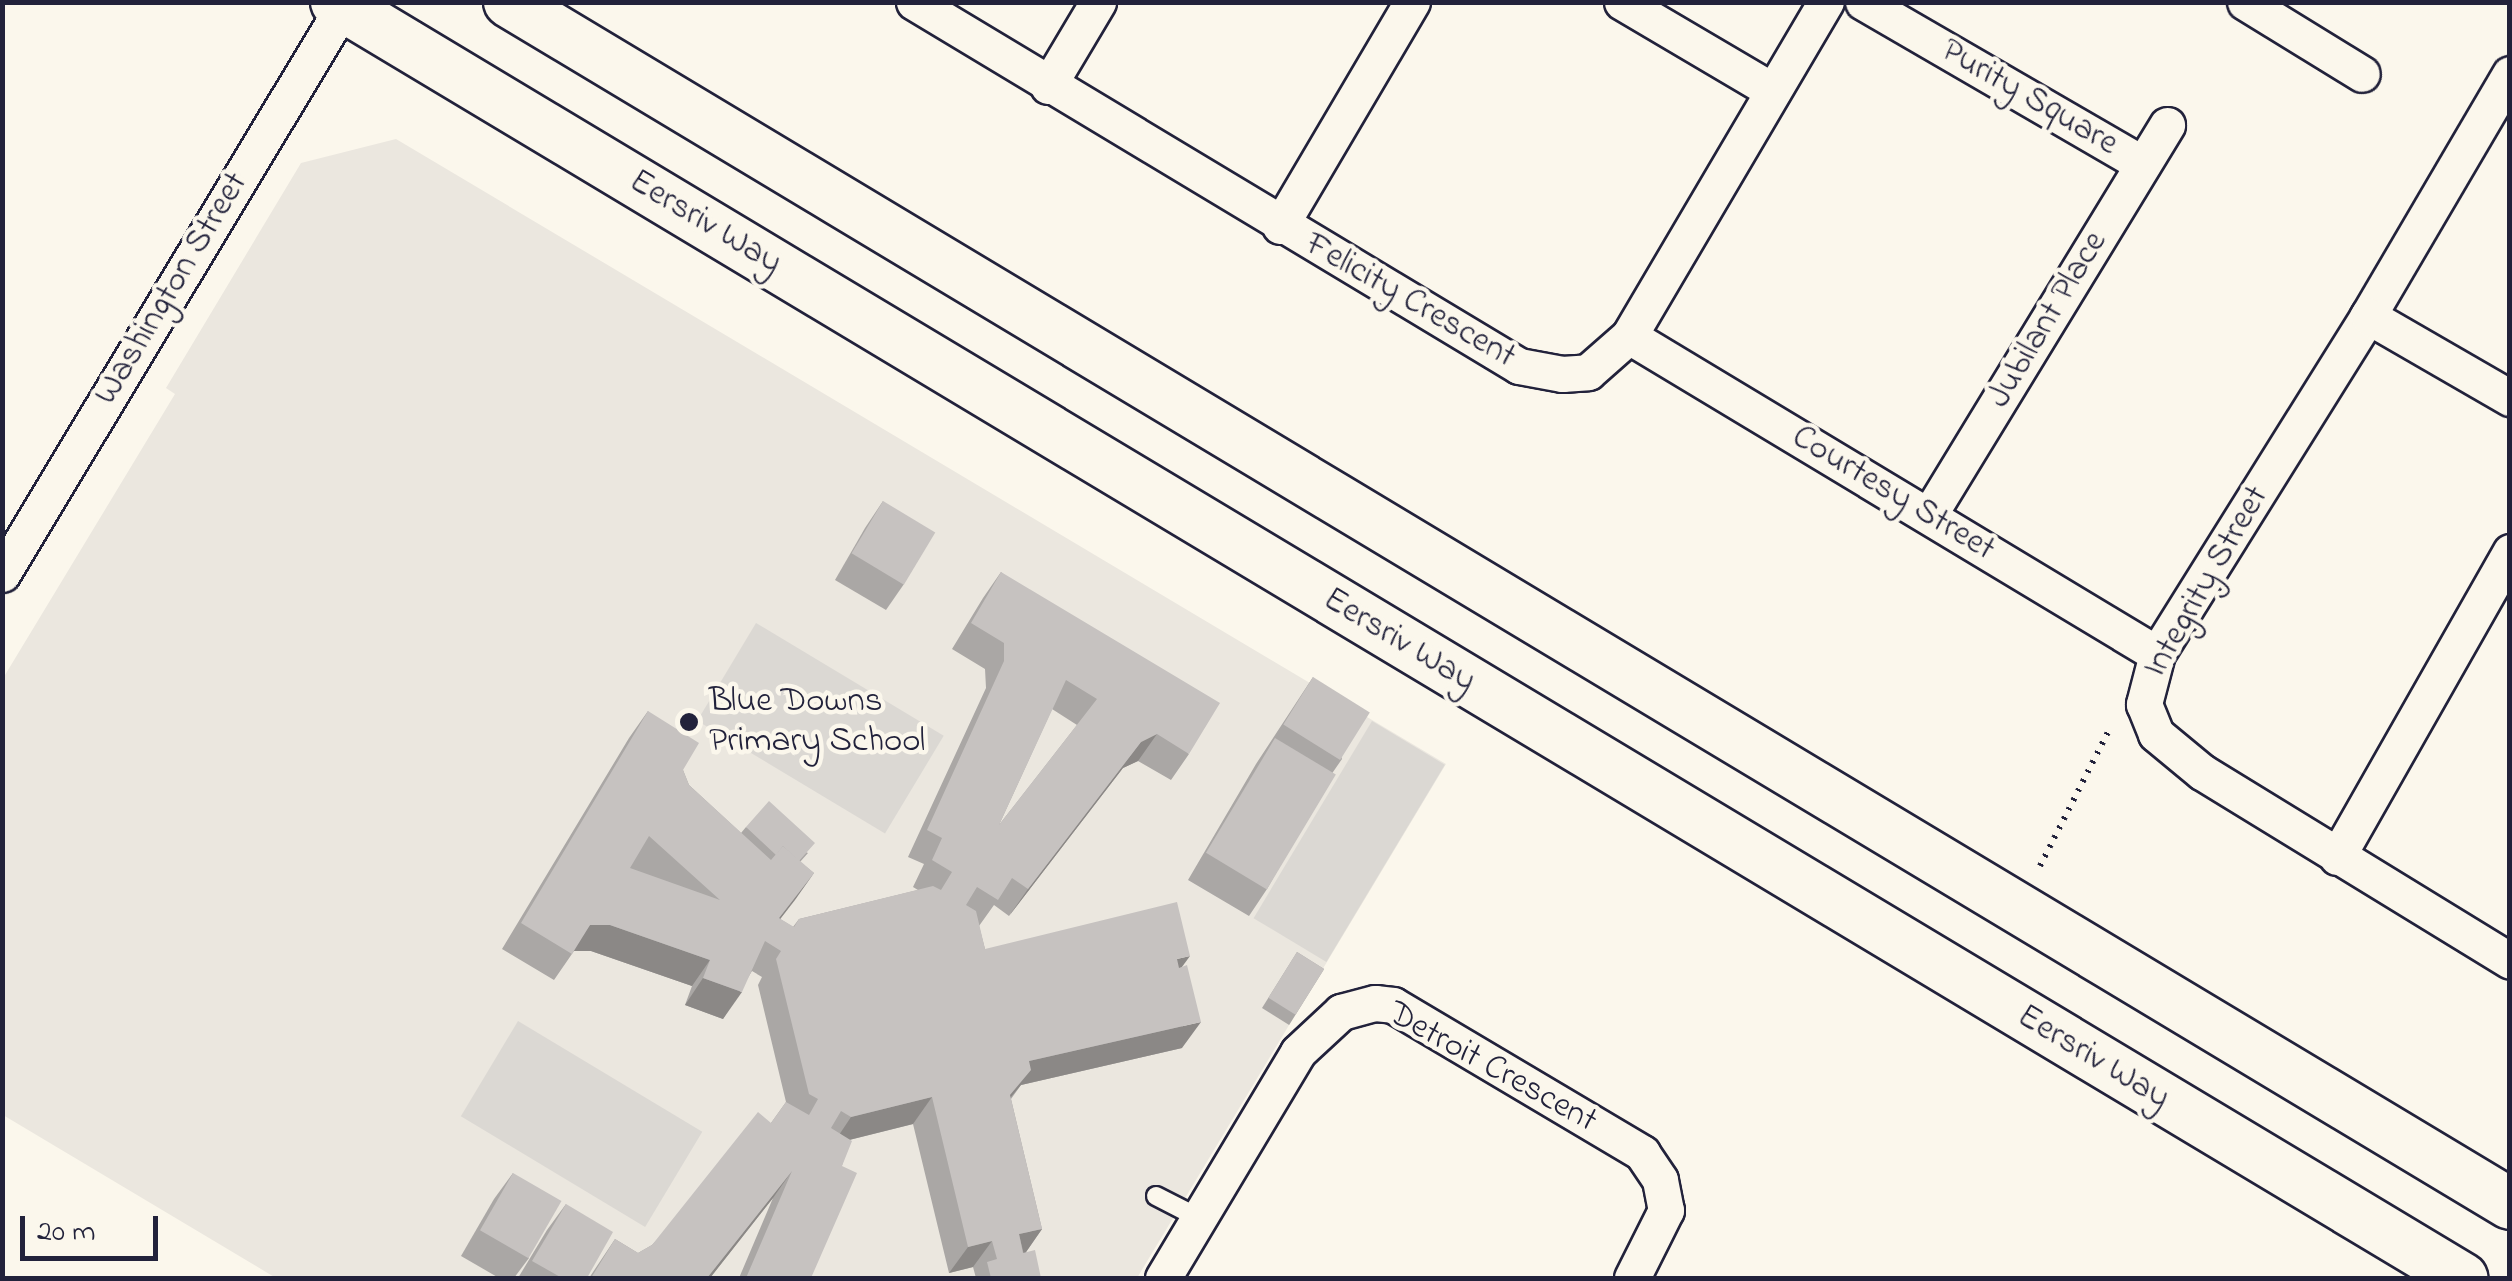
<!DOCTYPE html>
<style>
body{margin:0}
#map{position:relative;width:2512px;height:1281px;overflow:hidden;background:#fbf7ec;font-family:"Indie Flower",sans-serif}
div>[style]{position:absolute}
.built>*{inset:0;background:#ebe7df}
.green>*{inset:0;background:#dbd8d3;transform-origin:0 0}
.path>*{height:6px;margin-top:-3px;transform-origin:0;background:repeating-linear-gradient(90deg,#22223b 0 2.5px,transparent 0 10.5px)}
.roads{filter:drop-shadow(2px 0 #22223b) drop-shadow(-2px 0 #22223b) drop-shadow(0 2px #22223b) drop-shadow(0 -2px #22223b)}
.lane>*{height:18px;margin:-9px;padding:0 9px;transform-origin:9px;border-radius:9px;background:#fbf7ec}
.street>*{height:35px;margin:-17.5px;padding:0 17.5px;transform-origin:17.5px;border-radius:17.5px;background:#fbf7ec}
.secondary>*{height:50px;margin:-25px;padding:0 25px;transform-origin:25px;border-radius:25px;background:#fbf7ec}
.wall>*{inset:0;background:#aaa7a5;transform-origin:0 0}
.shaded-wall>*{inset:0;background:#8b8886}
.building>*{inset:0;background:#c6c2c0;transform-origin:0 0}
.dots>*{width:28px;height:28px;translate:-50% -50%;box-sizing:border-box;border:5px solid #fbf7ec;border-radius:50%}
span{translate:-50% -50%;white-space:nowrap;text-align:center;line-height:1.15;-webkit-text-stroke:9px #fbf7ec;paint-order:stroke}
.street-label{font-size:35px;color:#22223b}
.poi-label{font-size:35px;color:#22223b}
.left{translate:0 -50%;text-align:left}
.frame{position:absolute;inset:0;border:5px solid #22223b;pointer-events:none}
.scale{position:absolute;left:20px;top:1216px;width:138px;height:45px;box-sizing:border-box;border:5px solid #22223b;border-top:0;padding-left:12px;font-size:30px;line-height:35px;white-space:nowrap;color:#22223b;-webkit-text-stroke:8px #fbf7ec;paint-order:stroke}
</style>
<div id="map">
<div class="built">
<i style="clip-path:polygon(396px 139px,1446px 764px,1137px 1278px,276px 1278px,3px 1115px,2px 680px,175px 394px,166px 388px,301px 163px)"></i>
</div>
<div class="green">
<i style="left:756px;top:623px;width:219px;height:114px;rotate:31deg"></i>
<i style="left:1372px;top:721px;width:85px;height:230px;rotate:31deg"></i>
<i style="left:518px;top:1021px;width:215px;height:111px;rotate:31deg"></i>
</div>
<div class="path">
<i style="left:2040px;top:866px;width:153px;rotate:-63.1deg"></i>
</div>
<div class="roads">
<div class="lane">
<i style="left:1156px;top:1196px;width:48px;rotate:27.1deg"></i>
</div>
<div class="street">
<i style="left:914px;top:2px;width:706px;rotate:31.03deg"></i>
<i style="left:1519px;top:366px;width:44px;rotate:10.5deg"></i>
<i style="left:1562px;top:374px;width:26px;rotate:-4deg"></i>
<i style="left:1588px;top:372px;width:55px;rotate:-41.3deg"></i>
<i style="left:1629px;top:336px;width:388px;rotate:-59.5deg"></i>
<i style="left:1622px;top:2px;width:175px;rotate:30.5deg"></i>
<i style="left:1863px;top:2px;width:323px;rotate:30.1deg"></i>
<i style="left:2245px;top:2px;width:137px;rotate:31.6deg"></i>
<i style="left:2510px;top:74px;width:281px;rotate:120.4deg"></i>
<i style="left:2368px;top:316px;width:398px;rotate:122deg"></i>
<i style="left:2157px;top:654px;width:52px;rotate:104.6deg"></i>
<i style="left:2144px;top:704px;width:32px;rotate:68deg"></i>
<i style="left:2156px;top:734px;width:60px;rotate:39.6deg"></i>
<i style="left:2202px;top:772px;width:361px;rotate:31.5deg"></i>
<i style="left:1048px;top:86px;width:98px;rotate:-59.2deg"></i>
<i style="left:1280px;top:226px;width:260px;rotate:-59.5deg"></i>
<i style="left:2368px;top:316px;width:164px;rotate:30deg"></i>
<i style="left:1629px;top:336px;width:616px;rotate:31.06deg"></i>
<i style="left:1929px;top:515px;width:457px;rotate:-58.6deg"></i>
<i style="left:2px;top:574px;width:667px;rotate:-58.98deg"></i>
<i style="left:2337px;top:857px;width:351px;rotate:-60.4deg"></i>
<i style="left:1163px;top:1278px;width:263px;rotate:-59.1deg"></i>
<i style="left:1298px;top:1052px;width:59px;rotate:-42.9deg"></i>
<i style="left:1341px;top:1012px;width:35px;rotate:-15deg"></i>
<i style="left:1375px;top:1003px;width:18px;rotate:6deg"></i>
<i style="left:1393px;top:1005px;width:290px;rotate:30.7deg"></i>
<i style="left:1642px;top:1153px;width:32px;rotate:56deg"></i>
<i style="left:1660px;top:1180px;width:31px;rotate:79deg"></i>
<i style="left:1666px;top:1210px;width:76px;rotate:116.6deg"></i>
</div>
<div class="secondary">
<i style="left:336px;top:2px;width:2480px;rotate:30.97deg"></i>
<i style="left:509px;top:2px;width:2334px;rotate:30.99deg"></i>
</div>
</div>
<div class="wall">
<i style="clip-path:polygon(883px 501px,904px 584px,886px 610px,835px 580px,865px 528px)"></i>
<i style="clip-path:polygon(evenodd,1001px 572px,1189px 754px,1171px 780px,1138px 761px,1123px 768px,1009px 916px,994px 905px,979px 926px,985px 949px,1182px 967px,1182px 1048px,1021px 1085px,1011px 1099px,1042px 1229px,1026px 1252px,1041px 1278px,976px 1278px,973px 1267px,949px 1273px,913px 1124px,849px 1140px,811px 1278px,739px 1278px,773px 1198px,710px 1278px,589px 1278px,615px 1239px,638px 1253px,652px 1245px,771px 1123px,786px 1102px,758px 985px,762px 977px,752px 971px,723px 1019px,685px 1005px,692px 986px,591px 951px,574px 951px,554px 980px,502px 949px,629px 738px,648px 711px,683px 770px,689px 785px,741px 833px,746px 827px,808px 853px,800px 862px,814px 873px,780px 919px,793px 927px,799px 919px,918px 890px,913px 887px,924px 864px,908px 857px,986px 688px,985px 669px,952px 649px,983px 598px,1001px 572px,1052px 709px,1077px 725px,999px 825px,1052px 709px)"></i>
<i style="clip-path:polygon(1313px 677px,1342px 759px,1333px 772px,1267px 889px,1249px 916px,1188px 880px,1256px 764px)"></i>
<i style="left:1297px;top:952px;width:32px;height:66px;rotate:32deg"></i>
<i style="clip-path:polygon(513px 1173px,529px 1258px,514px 1278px,499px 1278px,461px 1256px,494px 1199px)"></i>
<i style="clip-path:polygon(566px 1204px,587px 1278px,518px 1278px,547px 1230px)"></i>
</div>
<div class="shaded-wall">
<i style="clip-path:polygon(1157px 734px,1138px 761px,1123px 768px,1009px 916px,1028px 889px,1141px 742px)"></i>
<i style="clip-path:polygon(814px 873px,795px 900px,760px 945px,779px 918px)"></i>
<i style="clip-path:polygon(590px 925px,610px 925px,710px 960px,692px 986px,591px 951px,571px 951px)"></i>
<i style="clip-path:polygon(1190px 956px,1171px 982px,1177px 959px)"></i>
<i style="clip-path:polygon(703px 978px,742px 992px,723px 1019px,685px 1005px)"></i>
<i style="clip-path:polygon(1201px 1022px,1182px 1048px,1021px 1085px,991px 1121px,1029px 1061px)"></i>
<i style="clip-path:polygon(932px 1097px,913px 1124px,833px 1144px,851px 1117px)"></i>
<i style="clip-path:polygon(792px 1171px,773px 1198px,710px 1278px,707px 1278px)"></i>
<i style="clip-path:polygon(1042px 1229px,1024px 1255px,1019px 1234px)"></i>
<i style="clip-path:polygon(992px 1241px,973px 1267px,949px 1273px,968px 1247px)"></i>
</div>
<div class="building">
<i style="left:883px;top:501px;width:61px;height:61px;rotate:31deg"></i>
<i style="clip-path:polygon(evenodd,1001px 572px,1220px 703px,1189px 754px,1157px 734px,1141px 742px,1028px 889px,1012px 878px,998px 900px,977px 887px,966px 905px,976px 911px,985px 949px,1177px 902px,1190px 956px,1177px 959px,1179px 968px,1187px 965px,1201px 1022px,1029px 1061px,1031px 1070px,1010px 1095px,1042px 1229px,1019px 1234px,1023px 1253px,1035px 1250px,1041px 1278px,991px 1278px,987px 1262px,997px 1259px,992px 1241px,968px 1247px,932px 1097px,851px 1117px,841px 1111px,831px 1128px,852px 1141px,842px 1166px,857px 1173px,811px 1278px,746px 1278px,792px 1171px,707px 1278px,591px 1278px,615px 1239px,638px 1253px,652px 1245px,758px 1112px,771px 1123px,786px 1102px,809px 1115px,818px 1099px,809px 1094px,776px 959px,781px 951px,765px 941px,742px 992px,703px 978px,710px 960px,610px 925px,590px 925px,572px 954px,521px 923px,648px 711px,699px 743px,683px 770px,689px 785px,771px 860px,783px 846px,814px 873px,779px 918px,794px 927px,799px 919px,933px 886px,941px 890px,952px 872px,932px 860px,942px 838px,927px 830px,1004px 661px,1004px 643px,971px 623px,1001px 572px,1066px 680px,1097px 699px,999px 825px,1066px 680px,1001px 572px,649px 836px,720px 900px,630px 868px,649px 836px)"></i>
<i style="left:1313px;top:677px;width:67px;height:56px;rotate:32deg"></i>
<i style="left:1275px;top:738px;width:71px;height:134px;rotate:31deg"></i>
<i style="clip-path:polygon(769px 801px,815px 843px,799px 861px,783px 846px,776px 855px,746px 827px)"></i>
<i style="left:1297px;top:952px;width:32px;height:54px;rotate:32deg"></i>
<i style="left:513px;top:1173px;width:56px;height:66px;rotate:30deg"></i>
<i style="clip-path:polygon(566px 1204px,613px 1232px,587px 1278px,562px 1278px,532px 1261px)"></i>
</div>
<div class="dots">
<i style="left:689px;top:722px;background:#22223b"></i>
</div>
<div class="street-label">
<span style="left:2029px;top:98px;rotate:30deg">Purity Square</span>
<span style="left:705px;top:223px;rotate:31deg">Eersriv Way</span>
<span style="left:172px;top:289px;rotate:-59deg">Washington Street</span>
<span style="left:1410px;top:301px;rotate:30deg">Felicity Crescent</span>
<span style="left:2048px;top:320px;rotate:-59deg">Jubilant Place</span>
<span style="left:1893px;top:494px;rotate:31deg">Courtesy Street</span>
<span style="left:2207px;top:582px;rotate:-60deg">Integrity Street</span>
<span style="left:1399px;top:641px;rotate:31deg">Eersriv Way</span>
<span style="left:2093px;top:1058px;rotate:31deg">Eersriv Way</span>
<span style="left:1492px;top:1068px;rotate:29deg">Detroit Crescent</span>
</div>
<div class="poi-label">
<span class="left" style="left:709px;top:722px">Blue Downs<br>Primary School</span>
</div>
<div class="frame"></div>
<div class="scale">20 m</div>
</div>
